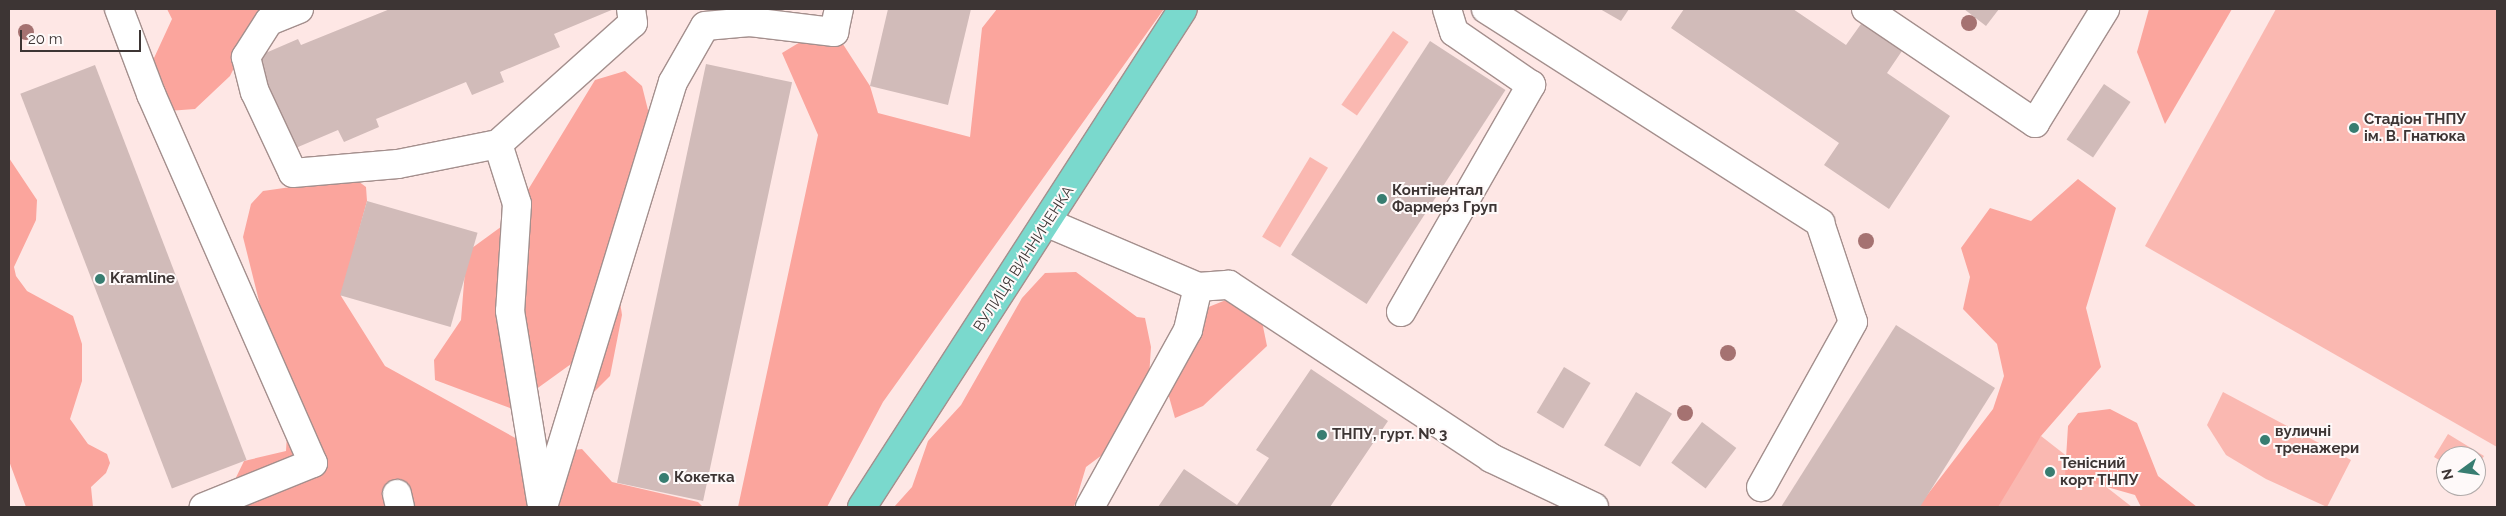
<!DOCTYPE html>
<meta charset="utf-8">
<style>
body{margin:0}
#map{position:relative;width:2506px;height:516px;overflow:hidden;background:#fee7e5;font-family:Raleway,sans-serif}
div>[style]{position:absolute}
.green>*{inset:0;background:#fab8b1;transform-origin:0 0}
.forest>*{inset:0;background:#fba59d}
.building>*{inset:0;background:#d1bbb9;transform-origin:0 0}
.roads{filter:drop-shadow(1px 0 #a48f8d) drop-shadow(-1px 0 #a48f8d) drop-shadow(0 1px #a48f8d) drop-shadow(0 -1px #a48f8d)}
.minor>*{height:28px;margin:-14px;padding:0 14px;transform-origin:14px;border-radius:14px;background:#fff}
.major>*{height:28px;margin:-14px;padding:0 14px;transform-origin:14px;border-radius:14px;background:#7ad9cd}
.trees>*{width:16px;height:16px;margin:-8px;border-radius:50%;background:#a57271}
.dots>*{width:14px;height:14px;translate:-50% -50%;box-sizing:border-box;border:2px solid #fef9f9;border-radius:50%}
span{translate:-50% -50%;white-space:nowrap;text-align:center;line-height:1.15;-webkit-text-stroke:4px #fef9f9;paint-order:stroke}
.poi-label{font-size:15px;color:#3d3534;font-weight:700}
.left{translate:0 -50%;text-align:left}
.street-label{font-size:15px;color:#3d3534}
.frame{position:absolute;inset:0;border:10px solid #3d3534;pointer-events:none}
.north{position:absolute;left:2436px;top:446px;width:50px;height:50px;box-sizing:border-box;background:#fef9f9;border:1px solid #b1abaa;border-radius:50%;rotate:256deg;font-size:14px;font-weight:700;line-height:20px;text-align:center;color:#3d3534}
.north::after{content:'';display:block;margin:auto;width:18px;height:22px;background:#387d71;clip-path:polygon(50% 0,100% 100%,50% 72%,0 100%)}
.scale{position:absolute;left:20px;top:30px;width:121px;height:22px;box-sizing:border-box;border:2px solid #3d3534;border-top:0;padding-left:6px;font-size:15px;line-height:18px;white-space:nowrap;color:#3d3534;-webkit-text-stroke:4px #fef9f9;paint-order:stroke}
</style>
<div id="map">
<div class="green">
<i style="clip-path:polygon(2276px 9px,2497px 9px,2497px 447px,2145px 246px)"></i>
<i style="left:1393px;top:31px;width:19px;height:90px;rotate:35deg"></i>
<i style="left:1310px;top:157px;width:21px;height:93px;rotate:31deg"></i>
<i style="clip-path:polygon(2223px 392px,2351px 460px,2327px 507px,2266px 479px,2226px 455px,2207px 425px)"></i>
<i style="clip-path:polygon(2448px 434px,2484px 456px,2476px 468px,2476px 456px,2446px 456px,2446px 464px,2434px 457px)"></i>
<i style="clip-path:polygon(2041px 436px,2132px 507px,1986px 507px)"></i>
</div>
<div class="forest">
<i style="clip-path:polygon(167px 9px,288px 9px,253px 30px,230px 76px,195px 109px,168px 111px,142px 84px,172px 19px)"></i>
<i style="clip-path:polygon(997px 9px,1164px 9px,883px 402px,827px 507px,738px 507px,818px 135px,782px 53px,830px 24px,870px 86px,878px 113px,970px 137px,982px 28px)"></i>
<i style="clip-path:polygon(2149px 9px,2232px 9px,2165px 124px,2137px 52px)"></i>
<i style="clip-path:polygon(625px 71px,642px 86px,661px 162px,611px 240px,622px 315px,610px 376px,594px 392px,578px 359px,510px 408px,435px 380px,434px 360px,461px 320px,466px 258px,472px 248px,509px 221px,595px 80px)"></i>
<i style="clip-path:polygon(9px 158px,37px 200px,36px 220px,14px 267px,16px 276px,27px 291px,73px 316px,82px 344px,82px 381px,70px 419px,88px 444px,107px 454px,110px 463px,106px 473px,91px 487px,93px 507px,26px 507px,9px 461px)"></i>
<i style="clip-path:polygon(354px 178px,366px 187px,367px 201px,341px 296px,385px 366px,537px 450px,542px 507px,233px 507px,229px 492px,244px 461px,286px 451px,288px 417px,243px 237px,251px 204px,263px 191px)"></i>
<i style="clip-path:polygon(2078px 179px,2116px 208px,2086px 308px,2101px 367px,2041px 436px,1998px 507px,1918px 507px,1993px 409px,2004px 376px,1997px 344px,1963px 309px,1970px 277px,1961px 248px,1990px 208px,2031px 221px)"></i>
<i style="clip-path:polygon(1076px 272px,1137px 317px,1145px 318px,1151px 347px,1146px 422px,1086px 467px,1074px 507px,894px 507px,912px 487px,928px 441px,961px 405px,1022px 298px,1045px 273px)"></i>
<i style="clip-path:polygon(1226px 300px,1259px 307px,1267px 346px,1203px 406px,1175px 418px,1164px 379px,1181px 318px)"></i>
<i style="clip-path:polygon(2110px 409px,2137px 423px,2158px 476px,2197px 507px,2141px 507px,2135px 495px,2065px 475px,2068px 426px,2078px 413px)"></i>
<i style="clip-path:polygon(582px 449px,612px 482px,698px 502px,703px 507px,550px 507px,553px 453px)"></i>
</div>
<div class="building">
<i style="clip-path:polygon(390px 9px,614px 9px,554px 34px,560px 47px,500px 72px,504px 82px,472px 95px,466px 82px,376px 119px,379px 127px,344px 142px,338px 130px,291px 150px,254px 58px,298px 39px,301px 45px)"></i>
<i style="clip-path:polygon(888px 9px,971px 9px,948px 105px,870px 86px)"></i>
<i style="clip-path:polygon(1600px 9px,1629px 9px,1621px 21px)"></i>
<i style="clip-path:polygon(1684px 9px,1793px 9px,1846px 45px,1866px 17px,1906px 45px,1887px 73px,1950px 116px,1889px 209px,1824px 165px,1839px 143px,1671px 28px)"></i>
<i style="clip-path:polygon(1964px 9px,1999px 9px,1986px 26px)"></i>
<i style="left:1430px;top:41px;width:90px;height:255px;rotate:33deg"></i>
<i style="left:706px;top:64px;width:88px;height:428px;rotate:12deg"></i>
<i style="left:95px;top:65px;width:423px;height:80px;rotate:69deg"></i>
<i style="left:2104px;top:84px;width:32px;height:67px;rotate:34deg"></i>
<i style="left:367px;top:201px;width:115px;height:98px;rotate:16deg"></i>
<i style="clip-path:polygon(1896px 325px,1995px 388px,1920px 507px,1781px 507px)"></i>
<i style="left:1564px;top:367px;width:31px;height:53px;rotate:31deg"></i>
<i style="clip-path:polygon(1311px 369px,1388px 421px,1330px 507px,1158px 507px,1184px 469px,1237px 505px,1269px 458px,1256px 450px)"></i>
<i style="left:1636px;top:392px;width:42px;height:62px;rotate:31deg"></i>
<i style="left:1702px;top:422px;width:43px;height:51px;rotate:37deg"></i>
</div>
<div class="roads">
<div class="minor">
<i style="left:119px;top:9px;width:91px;rotate:69.4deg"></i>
<i style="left:151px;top:94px;width:403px;rotate:66.3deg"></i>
<i style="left:313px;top:463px;width:118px;rotate:158deg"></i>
<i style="left:299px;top:9px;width:32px;rotate:158deg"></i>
<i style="left:269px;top:21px;width:43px;rotate:122.6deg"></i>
<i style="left:246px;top:57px;width:36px;rotate:76deg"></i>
<i style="left:255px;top:92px;width:89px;rotate:64.9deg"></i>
<i style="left:293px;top:173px;width:105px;rotate:-4.9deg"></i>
<i style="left:398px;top:164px;width:102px;rotate:-11.3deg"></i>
<i style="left:498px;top:144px;width:181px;rotate:-41.9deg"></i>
<i style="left:633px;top:23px;width:14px;rotate:-98deg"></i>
<i style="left:1486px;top:9px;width:397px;rotate:32.6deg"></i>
<i style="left:1820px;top:223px;width:104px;rotate:71.6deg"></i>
<i style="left:1853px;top:322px;width:189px;rotate:119.1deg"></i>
<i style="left:1866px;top:9px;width:204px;rotate:34deg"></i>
<i style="left:2035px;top:123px;width:134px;rotate:-58.4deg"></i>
<i style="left:498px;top:144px;width:63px;rotate:72.4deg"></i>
<i style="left:517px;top:204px;width:107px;rotate:93.7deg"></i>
<i style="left:510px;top:311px;width:193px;rotate:80.7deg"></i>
<i style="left:1048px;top:223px;width:163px;rotate:23.1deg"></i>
<i style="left:1198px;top:287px;width:31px;rotate:-4deg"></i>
<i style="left:1229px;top:285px;width:314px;rotate:33.4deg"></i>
<i style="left:1491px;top:458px;width:114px;rotate:25.4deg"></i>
<i style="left:1401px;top:312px;width:262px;rotate:-60.2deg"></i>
<i style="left:1531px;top:85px;width:93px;rotate:-145.5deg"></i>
<i style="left:1454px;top:32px;width:24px;rotate:-107deg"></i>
<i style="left:397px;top:494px;width:13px;rotate:77deg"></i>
<i style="left:543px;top:507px;width:444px;rotate:-73deg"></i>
<i style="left:673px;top:82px;width:64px;rotate:-60.3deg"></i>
<i style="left:705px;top:26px;width:45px;rotate:-5.1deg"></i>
<i style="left:750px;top:22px;width:85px;rotate:6.8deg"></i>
<i style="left:834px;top:32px;width:24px;rotate:-78deg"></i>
<i style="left:1090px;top:507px;width:202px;rotate:-61deg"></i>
<i style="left:1188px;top:330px;width:44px;rotate:-76.9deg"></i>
</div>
<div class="major">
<i style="left:862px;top:507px;width:592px;rotate:-57.2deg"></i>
</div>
</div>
<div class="trees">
<i style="left:1969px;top:23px"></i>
<i style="left:26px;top:32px"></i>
<i style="left:1866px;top:241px"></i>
<i style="left:1728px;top:353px"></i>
<i style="left:1685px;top:413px"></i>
</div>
<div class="dots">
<i style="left:2354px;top:128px;background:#387d71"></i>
<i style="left:1382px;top:199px;background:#387d71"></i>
<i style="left:100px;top:279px;background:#387d71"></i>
<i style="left:1322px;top:435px;background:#387d71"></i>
<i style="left:2265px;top:440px;background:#387d71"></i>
<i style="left:2050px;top:472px;background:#387d71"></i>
<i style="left:664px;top:478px;background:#387d71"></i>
</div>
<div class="poi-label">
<span class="left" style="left:2364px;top:128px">Стадіон ТНПУ<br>ім. В. Гнатюка</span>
<span class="left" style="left:1392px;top:199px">Контінентал<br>Фармерз Груп</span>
<span class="left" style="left:110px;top:279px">Kramline</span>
<span class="left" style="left:2275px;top:440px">вуличні<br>тренажери</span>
<span class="left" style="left:1332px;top:435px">ТНПУ, гурт. № 3</span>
<span class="left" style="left:2060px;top:472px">Тенісний<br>корт ТНПУ</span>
<span class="left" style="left:674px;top:478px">Кокетка</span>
</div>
<div class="street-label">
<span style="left:1024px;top:259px;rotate:-57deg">ВУЛИЦЯ ВИННИЧЕНКА</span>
</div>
<div class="frame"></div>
<div class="north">N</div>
<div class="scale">20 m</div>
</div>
